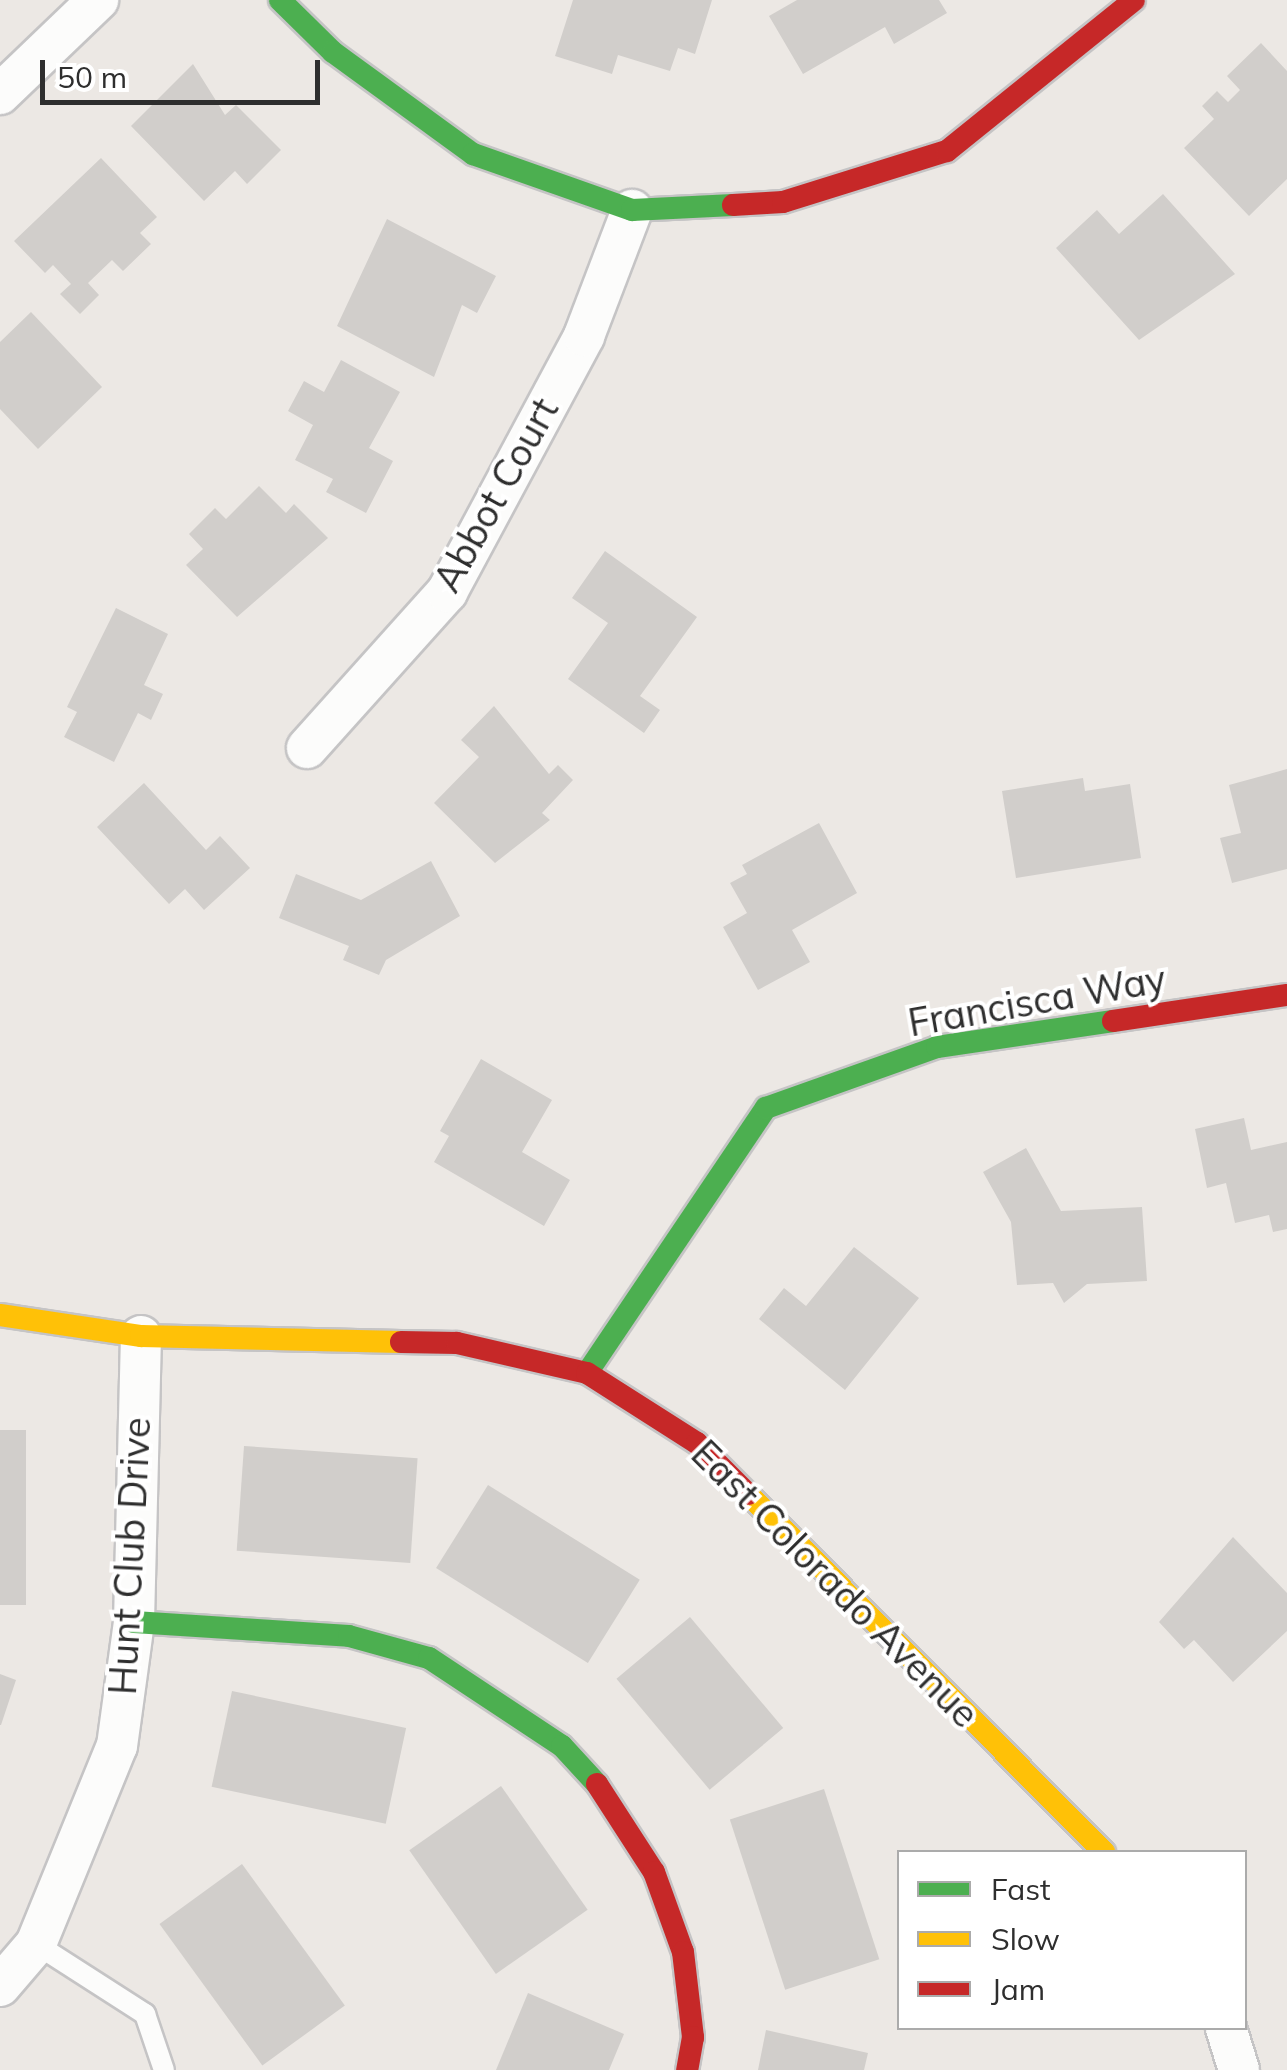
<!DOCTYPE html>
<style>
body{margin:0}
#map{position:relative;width:1287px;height:2070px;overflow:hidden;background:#ece8e4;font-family:Mulish,sans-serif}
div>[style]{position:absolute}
.building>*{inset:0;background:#d1cecb;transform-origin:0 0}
.roads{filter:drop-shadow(2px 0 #c5c4c5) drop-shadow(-2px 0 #c5c4c5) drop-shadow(0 2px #c5c4c5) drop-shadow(0 -2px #c5c4c5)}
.lane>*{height:20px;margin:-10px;padding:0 10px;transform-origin:10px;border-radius:10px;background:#fcfcfb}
.street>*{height:40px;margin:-20px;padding:0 20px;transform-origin:20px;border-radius:20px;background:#fcfcfb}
.fast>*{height:22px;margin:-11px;padding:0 11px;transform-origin:11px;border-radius:11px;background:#4caf50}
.slow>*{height:22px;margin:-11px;padding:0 11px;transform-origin:11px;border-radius:11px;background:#ffc107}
.jam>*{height:22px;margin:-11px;padding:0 11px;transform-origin:11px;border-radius:11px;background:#c62828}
span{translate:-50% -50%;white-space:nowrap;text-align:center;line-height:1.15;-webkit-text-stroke:8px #fff;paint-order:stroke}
.street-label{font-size:38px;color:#2e2e2e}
.legend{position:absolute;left:897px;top:1850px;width:350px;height:180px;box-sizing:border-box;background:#fff;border:2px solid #ababab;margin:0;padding:12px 18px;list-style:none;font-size:30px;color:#2e2e2e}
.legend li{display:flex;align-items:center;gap:20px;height:50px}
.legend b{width:50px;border:2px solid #ababab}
.scale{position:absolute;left:40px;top:60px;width:280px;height:45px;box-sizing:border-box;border:5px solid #2e2e2e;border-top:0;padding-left:12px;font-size:30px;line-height:35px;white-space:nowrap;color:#2e2e2e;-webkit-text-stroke:8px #fff;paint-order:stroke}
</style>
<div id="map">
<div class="building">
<i style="clip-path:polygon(573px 0,712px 0,695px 54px,678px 48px,670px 71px,618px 55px,612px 74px,555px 56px)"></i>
<i style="clip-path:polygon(797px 0,939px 0,947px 13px,894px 44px,885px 27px,803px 74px,769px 16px)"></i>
<i style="clip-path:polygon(1261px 43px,1287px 71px,1287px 179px,1249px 216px,1184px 148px,1214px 119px,1202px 106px,1217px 91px,1228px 102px,1240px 90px,1227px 76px)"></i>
<i style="clip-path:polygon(193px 64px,225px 115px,236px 105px,281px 150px,247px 184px,235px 171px,204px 201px,131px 126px)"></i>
<i style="clip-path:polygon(101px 158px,157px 217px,140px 233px,151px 244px,123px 271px,112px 260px,88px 283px,99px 295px,80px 314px,60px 294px,71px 284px,53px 265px,45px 273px,14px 241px)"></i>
<i style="clip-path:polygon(1163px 194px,1235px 274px,1139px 340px,1056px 248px,1097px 210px,1119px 234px)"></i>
<i style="clip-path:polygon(387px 219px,496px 276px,477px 313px,462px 305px,434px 377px,337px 326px)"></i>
<i style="clip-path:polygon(31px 312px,102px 387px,38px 449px,0 409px,0 342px)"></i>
<i style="clip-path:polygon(341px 360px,400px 392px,369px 448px,393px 461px,366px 513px,326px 492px,333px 479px,295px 460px,313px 425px,288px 411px,304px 381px,324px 392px)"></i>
<i style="clip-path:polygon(259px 486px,286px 513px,294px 504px,328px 538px,237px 617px,186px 565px,203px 549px,189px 534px,215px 508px,226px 519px)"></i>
<i style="clip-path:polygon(605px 551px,697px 617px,640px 696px,660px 710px,644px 733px,568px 679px,608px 623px,572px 598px)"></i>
<i style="clip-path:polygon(116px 608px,168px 634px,144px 685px,163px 694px,151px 720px,138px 713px,114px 762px,64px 737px,77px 712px,67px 707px)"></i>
<i style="clip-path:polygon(494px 706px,549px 774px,558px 765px,573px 780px,542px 813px,550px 820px,495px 863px,434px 803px,479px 757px,461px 740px)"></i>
<i style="clip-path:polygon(1287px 769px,1287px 869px,1232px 883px,1220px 838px,1241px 833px,1229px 785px)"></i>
<i style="clip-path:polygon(1083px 778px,1085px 791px,1130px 784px,1141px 858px,1016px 878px,1002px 791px)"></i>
<i style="clip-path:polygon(144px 783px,206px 850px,220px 836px,250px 868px,204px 910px,185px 889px,169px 904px,97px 827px)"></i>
<i style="clip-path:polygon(819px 823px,857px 893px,792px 930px,810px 962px,758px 990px,723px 927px,747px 913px,730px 883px,747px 874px,742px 865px)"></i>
<i style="clip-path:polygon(431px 861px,460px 916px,386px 960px,379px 975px,343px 960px,349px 946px,279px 918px,296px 874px,361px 900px)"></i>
<i style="clip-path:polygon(481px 1059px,552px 1100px,522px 1152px,570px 1180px,544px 1226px,434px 1162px,449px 1136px,440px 1131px)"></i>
<i style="clip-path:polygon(1244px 1118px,1251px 1150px,1287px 1142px,1287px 1229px,1273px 1232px,1269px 1215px,1235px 1223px,1226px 1183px,1207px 1188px,1195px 1129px)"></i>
<i style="clip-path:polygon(1026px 1148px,1061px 1211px,1142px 1207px,1147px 1281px,1087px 1284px,1064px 1303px,1053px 1283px,1017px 1285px,1011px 1222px,983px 1172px)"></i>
<i style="clip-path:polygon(854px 1247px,919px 1298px,845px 1390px,759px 1319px,784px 1288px,806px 1306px)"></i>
<i style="left:0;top:1430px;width:26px;height:175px"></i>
<i style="left:244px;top:1446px;width:174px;height:105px;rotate:4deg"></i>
<i style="left:488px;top:1485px;width:179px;height:98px;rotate:32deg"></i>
<i style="clip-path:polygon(1233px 1537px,1287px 1593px,1287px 1631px,1233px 1682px,1194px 1640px,1184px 1649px,1159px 1622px)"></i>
<i style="left:690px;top:1617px;width:145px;height:96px;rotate:50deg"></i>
<i style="clip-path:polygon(0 1674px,16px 1680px,1px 1725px,0 1725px)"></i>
<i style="left:232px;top:1691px;width:178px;height:98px;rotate:12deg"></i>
<i style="left:501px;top:1786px;width:151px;height:112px;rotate:55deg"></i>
<i style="left:824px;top:1789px;width:179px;height:99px;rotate:72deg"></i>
<i style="left:242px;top:1864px;width:175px;height:102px;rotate:54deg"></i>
<i style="clip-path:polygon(528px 1993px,624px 2034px,609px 2070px,496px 2070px)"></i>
<i style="clip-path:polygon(766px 2030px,868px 2053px,864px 2070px,758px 2070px)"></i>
</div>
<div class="roads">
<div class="lane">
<i style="left:36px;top:1944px;width:130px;rotate:32.7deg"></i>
<i style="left:145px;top:2014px;width:59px;rotate:71.3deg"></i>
</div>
<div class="street">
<i style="left:0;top:94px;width:136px;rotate:-43.8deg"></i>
<i style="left:307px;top:748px;width:210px;rotate:-48.1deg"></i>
<i style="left:447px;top:592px;width:290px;rotate:-61.8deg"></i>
<i style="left:584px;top:336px;width:135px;rotate:-69.1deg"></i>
<i style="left:0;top:1986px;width:55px;rotate:-49.4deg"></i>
<i style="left:36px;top:1944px;width:214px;rotate:-67.8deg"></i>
<i style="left:117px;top:1746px;width:125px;rotate:-82.2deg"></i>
<i style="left:134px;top:1622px;width:286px;rotate:-88.6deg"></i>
<i style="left:1226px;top:2028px;width:44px;rotate:72.8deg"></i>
</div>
<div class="fast">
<i style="left:280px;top:0;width:74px;rotate:44.5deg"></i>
<i style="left:333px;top:52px;width:173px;rotate:36.1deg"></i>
<i style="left:473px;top:154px;width:169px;rotate:19.4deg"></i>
<i style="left:632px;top:210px;width:101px;rotate:-2.8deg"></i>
<i style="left:587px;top:1373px;width:320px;rotate:-56deg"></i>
<i style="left:766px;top:1108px;width:182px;rotate:-19.6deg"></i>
<i style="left:937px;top:1047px;width:178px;rotate:-8.4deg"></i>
<i style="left:134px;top:1622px;width:215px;rotate:3.7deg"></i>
<i style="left:349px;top:1636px;width:83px;rotate:15.4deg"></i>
<i style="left:429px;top:1658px;width:159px;rotate:33.5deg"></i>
<i style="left:562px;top:1746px;width:52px;rotate:47.4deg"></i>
</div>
<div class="slow">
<i style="left:0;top:1315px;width:143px;rotate:8.5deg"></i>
<i style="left:141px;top:1336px;width:260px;rotate:1.3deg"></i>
<i style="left:748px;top:1494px;width:505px;rotate:45.16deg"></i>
</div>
<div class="jam">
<i style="left:733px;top:205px;width:50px;rotate:-3.4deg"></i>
<i style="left:783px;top:202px;width:172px;rotate:-17.3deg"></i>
<i style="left:947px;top:151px;width:240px;rotate:-38.9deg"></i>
<i style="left:1113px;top:1021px;width:176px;rotate:-8.5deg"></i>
<i style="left:401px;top:1342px;width:56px;rotate:1deg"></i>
<i style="left:457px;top:1343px;width:133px;rotate:13deg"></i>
<i style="left:587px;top:1373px;width:130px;rotate:32.5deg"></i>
<i style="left:697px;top:1443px;width:72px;rotate:45deg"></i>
<i style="left:597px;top:1784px;width:105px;rotate:57.1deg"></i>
<i style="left:654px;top:1872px;width:85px;rotate:70.1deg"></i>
<i style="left:683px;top:1952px;width:86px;rotate:83.3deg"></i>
<i style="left:693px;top:2037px;width:34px;rotate:100deg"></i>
</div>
</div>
<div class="street-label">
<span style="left:496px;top:495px;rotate:-61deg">Abbot Court</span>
<span style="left:1037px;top:1001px;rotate:-10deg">Francisca Way</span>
<span style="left:130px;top:1556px;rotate:-87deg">Hunt Club Drive</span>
<span style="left:835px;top:1584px;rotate:45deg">East Colorado Avenue</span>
</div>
<ul class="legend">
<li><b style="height:12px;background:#4caf50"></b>Fast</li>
<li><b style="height:12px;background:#ffc107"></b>Slow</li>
<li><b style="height:12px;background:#c62828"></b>Jam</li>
</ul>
<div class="scale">50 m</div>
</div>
